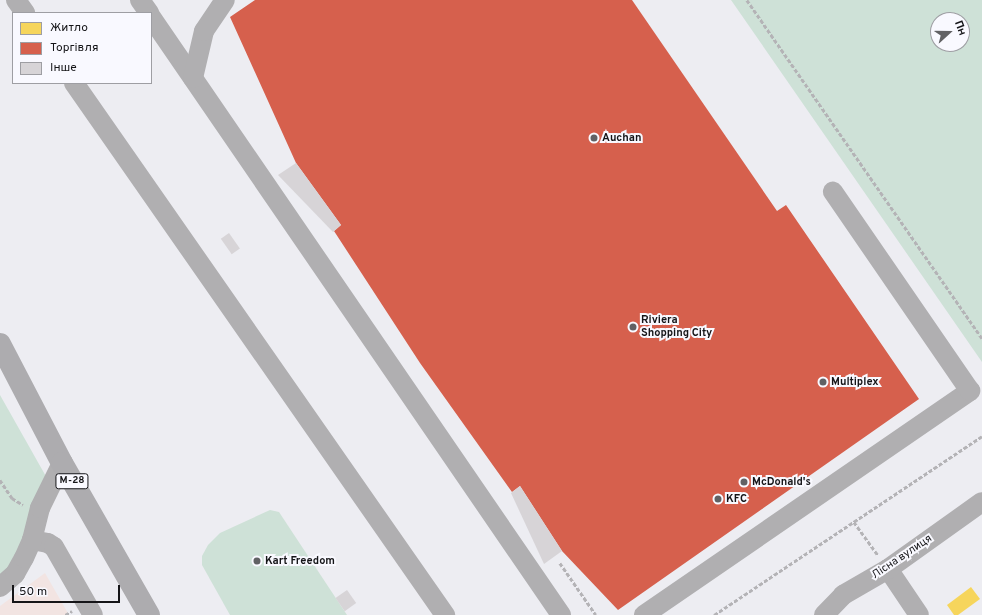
<!DOCTYPE html>
<meta charset="utf-8">
<style>
body{margin:0}
#map{position:relative;width:982px;height:615px;overflow:hidden;background:#ededf2;font-family:Overpass,sans-serif}
div>[style]{position:absolute}
.commercial>*{inset:0;background:#f2e4e2}
.green>*{inset:0;background:#cee1d7}
.homes>*{inset:0;background:#f6d55c}
.shops>*{inset:0;background:#d6604d}
.building>*{inset:0;background:#d7d4d7;transform-origin:0 0}
.path>*{height:2.5px;margin-top:-1.25px;transform-origin:0;background:repeating-linear-gradient(90deg,#b4b3b6 0 4px,transparent 0 6px)}
.minor>*{height:20px;margin:-10px;padding:0 10px;transform-origin:10px;border-radius:10px;background:#b0afb1}
.highway>*{height:22px;margin:-11px;padding:0 11px;transform-origin:11px;border-radius:11px;background:#adacaf}
.dots>*{width:11px;height:11px;translate:-50% -50%;box-sizing:border-box;border:2px solid #f9f9ff;border-radius:50%}
span{translate:-50% -50%;white-space:nowrap;text-align:center;line-height:1.15;-webkit-text-stroke:4px #f9f9ff;paint-order:stroke}
.shield-label span{padding:1px 3px;background:#f9f9ff;border:1px solid;border-radius:3px;-webkit-text-stroke-width:0}
.shield-label{font-size:10px;color:#151518;font-weight:700}
.poi-label{font-size:11px;color:#151518;font-weight:700}
.left{translate:0 -50%;text-align:left}
.street-label{font-size:11px;color:#151518}
.legend{position:absolute;left:12px;top:12px;width:140px;height:72px;box-sizing:border-box;background:#f9f9ff;border:1px solid #9e9ea3;margin:0;padding:5px 7px;list-style:none;font-size:12px;color:#151518}
.legend li{display:flex;align-items:center;gap:8px;height:20px}
.legend b{width:20px;border:1px solid #9e9ea3}
.north{position:absolute;left:930px;top:12px;width:40px;height:40px;box-sizing:border-box;background:#f9f9ff;border:1px solid #9e9ea3;border-radius:50%;rotate:69deg;font-size:11px;font-weight:700;line-height:16px;text-align:center;color:#151518}
.north::after{content:'';display:block;margin:auto;width:14px;height:18px;background:#616164;clip-path:polygon(50% 0,100% 100%,50% 72%,0 100%)}
.scale{position:absolute;left:12px;top:585px;width:108px;height:18px;box-sizing:border-box;border:2px solid #151518;border-top:0;padding-left:5px;font-size:12px;line-height:14px;white-space:nowrap;color:#151518;-webkit-text-stroke:3px #f9f9ff;paint-order:stroke}
</style>
<div id="map">
<div class="commercial">
<i style="clip-path:polygon(45px 573px,69px 615px,0 615px,0 606px)"></i>
</div>
<div class="green">
<i style="clip-path:polygon(evenodd,731px 0,982px 0,982px 362px,731px 0,938px 20px,962px 20px,962px 44px,938px 44px,938px 20px)"></i>
<i style="clip-path:polygon(0 395px,48px 480px,8px 573px,0 579px)"></i>
<i style="clip-path:polygon(270px 510px,279px 512px,347px 615px,230px 615px,202px 565px,202px 556px,208px 545px,220px 533px)"></i>
</div>
<div class="homes">
<i style="clip-path:polygon(971px 587px,980px 599px,958px 615px,954px 615px,947px 605px)"></i>
</div>
<div class="shops">
<i style="clip-path:polygon(255px 0,632px 0,777px 211px,786px 205px,919px 399px,618px 610px,562px 551px,520px 486px,512px 492px,420px 363px,334px 231px,341px 225px,296px 163px,230px 17px)"></i>
</div>
<div class="building">
<i style="clip-path:polygon(296px 163px,341px 225px,333px 232px,278px 175px)"></i>
<i style="left:229px;top:233px;width:19px;height:10px;rotate:55deg"></i>
<i style="clip-path:polygon(520px 486px,562px 551px,544px 564px,511px 493px)"></i>
<i style="left:347px;top:590px;width:16px;height:14px;rotate:55deg"></i>
</div>
<div class="path">
<i style="left:747px;top:0;width:412px;rotate:55.2deg"></i>
<i style="left:0;top:480px;width:22px;rotate:56deg"></i>
<i style="left:12px;top:498px;width:13px;rotate:32deg"></i>
<i style="left:854px;top:522px;width:41px;rotate:54deg"></i>
<i style="left:560px;top:563px;width:63px;rotate:55.3deg"></i>
<i style="left:65px;top:615px;width:8px;rotate:-30deg"></i>
<i style="left:714px;top:615px;width:322px;rotate:-33.7deg"></i>
</div>
<div class="minor">
<i style="left:16px;top:0;width:16px;rotate:55deg"></i>
<i style="left:140px;top:0;width:16px;rotate:55deg"></i>
<i style="left:151px;top:17px;width:725px;rotate:55.56deg"></i>
<i style="left:193px;top:78px;width:48px;rotate:-76.8deg"></i>
<i style="left:204px;top:31px;width:37px;rotate:-56deg"></i>
<i style="left:74px;top:83px;width:649px;rotate:55.11deg"></i>
<i style="left:32px;top:540px;width:16px;rotate:11deg"></i>
<i style="left:48px;top:543px;width:7px;rotate:34deg"></i>
<i style="left:54px;top:547px;width:78px;rotate:60.2deg"></i>
<i style="left:888px;top:569px;width:55px;rotate:56deg"></i>
<i style="left:0;top:587px;width:20px;rotate:-41deg"></i>
<i style="left:15px;top:574px;width:18px;rotate:-61deg"></i>
<i style="left:24px;top:558px;width:20px;rotate:-66deg"></i>
<i style="left:32px;top:540px;width:33px;rotate:-76deg"></i>
<i style="left:40px;top:508px;width:50px;rotate:-63.9deg"></i>
<i style="left:644px;top:615px;width:396px;rotate:-34.5deg"></i>
<i style="left:970px;top:391px;width:242px;rotate:-124.5deg"></i>
<i style="left:824px;top:615px;width:28px;rotate:-46deg"></i>
<i style="left:843px;top:595px;width:52px;rotate:-30deg"></i>
<i style="left:888px;top:569px;width:115px;rotate:-35.5deg"></i>
</div>
<div class="highway">
<i style="left:0;top:344px;width:134px;rotate:62.5deg"></i>
<i style="left:62px;top:463px;width:175px;rotate:60.2deg"></i>
</div>
<div class="dots">
<i style="left:594px;top:138px;background:#616164"></i>
<i style="left:633px;top:327px;background:#616164"></i>
<i style="left:823px;top:382px;background:#616164"></i>
<i style="left:744px;top:482px;background:#616164"></i>
<i style="left:718px;top:499px;background:#616164"></i>
<i style="left:257px;top:561px;background:#616164"></i>
</div>
<div class="shield-label">
<span style="left:72px;top:481px">М-28</span>
</div>
<div class="poi-label">
<span class="left" style="left:602px;top:138px">Auchan</span>
<span class="left" style="left:641px;top:327px">Riviera<br>Shopping City</span>
<span class="left" style="left:831px;top:382px">Multiplex</span>
<span class="left" style="left:752px;top:482px">McDonald's</span>
<span class="left" style="left:726px;top:499px">KFC</span>
<span class="left" style="left:265px;top:561px">Kart Freedom</span>
</div>
<div class="street-label">
<span style="left:902px;top:557px;rotate:-34deg">Лісна вулиця</span>
</div>
<ul class="legend">
<li><b style="height:11px;background:#f6d55c"></b>Житло</li>
<li><b style="height:11px;background:#d6604d"></b>Торгівля</li>
<li><b style="height:11px;background:#d7d4d7"></b>Інше</li>
</ul>
<div class="north">Пн</div>
<div class="scale">50 m</div>
</div>
